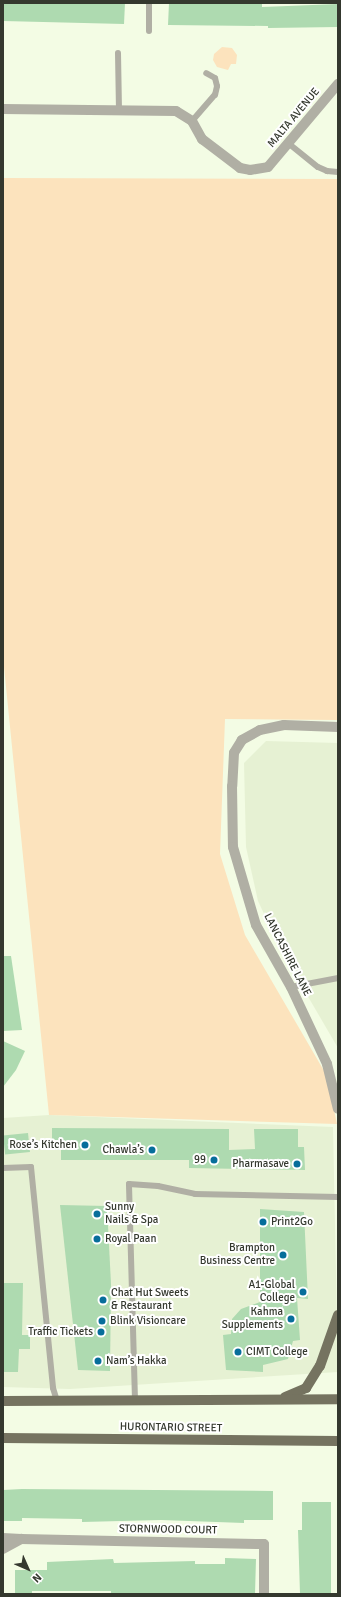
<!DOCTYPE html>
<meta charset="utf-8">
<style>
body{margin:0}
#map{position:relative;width:341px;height:1597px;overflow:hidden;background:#f3fce4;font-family:Signika,sans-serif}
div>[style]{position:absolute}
.built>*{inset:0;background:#e6f1d3}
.green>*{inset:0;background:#fce3bd}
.building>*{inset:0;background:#aedab0;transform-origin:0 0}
.service>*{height:6px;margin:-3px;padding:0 3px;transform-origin:3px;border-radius:3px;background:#b0afa4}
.minor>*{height:10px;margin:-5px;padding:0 5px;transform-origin:5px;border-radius:5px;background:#b0afa4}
.tertiary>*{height:10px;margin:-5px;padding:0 5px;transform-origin:5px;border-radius:5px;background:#b0afa4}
.primary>*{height:10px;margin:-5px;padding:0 5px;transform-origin:5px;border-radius:5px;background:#757360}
.dots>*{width:11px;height:11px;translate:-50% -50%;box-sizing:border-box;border:2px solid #fff;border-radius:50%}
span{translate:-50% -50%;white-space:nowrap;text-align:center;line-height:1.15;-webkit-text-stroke:4px #fff;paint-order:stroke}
.street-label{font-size:11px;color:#34382e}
.poi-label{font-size:11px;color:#34382e}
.right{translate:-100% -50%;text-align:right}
.left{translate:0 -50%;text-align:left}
.frame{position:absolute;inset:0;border:4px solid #34382e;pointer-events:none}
.north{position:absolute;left:8px;top:1549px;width:40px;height:40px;-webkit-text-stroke:3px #fff;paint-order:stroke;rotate:135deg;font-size:11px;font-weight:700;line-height:16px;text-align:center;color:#34382e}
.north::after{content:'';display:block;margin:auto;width:14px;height:18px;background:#34382e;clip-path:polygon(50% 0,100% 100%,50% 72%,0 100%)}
</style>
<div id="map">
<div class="built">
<i style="clip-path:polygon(266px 741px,338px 743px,338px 1048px,282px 952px,258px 901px,246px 847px,244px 763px)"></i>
<i style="clip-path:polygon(49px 1115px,333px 1127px,338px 1372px,70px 1389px,3px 1387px,3px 1118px)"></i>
</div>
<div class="green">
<i style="clip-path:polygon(222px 47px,232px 48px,237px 55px,236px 64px,231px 64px,228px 70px,217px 67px,213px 60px,214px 54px)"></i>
<i style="clip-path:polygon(3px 178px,338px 179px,338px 720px,225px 719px,220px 854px,245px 935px,327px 1076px,337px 1124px,49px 1115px,3px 657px)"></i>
</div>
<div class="building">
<i style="clip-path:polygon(3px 3px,125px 3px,124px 24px,3px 21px)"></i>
<i style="clip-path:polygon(169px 3px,262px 4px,262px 7px,338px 4px,338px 27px,268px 28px,268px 26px,168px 25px)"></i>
<i style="clip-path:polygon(3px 956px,11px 956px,22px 1030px,3px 1031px)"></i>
<i style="clip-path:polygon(3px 1041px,25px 1051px,16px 1070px,3px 1087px)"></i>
<i style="clip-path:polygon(52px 1128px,229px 1129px,229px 1150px,255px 1149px,254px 1129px,298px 1129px,298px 1147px,304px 1147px,305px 1170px,189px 1168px,189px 1160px,61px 1160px,61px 1150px,52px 1150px)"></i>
<i style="left:28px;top:1133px;width:19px;height:25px;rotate:84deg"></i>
<i style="clip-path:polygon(60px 1205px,107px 1206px,111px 1284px,110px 1371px,78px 1370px)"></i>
<i style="clip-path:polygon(260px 1209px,304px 1212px,308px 1299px,297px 1298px,300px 1340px,293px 1341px,288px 1359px,263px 1365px,263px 1372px,226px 1370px,223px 1335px,231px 1334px,232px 1319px,241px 1309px,260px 1302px)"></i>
<i style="clip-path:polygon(3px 1283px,23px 1283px,22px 1335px,30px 1335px,30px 1349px,19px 1349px,18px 1372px,3px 1372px)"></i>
<i style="clip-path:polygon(22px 1489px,273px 1491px,273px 1520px,244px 1520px,244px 1523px,161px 1520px,82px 1522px,82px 1519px,22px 1518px,22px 1521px,3px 1521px,3px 1490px)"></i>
<i style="clip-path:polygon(302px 1502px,331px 1502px,331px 1594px,300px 1594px,298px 1530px,302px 1530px)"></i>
<i style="clip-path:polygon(225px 1558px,256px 1559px,255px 1594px,111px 1593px,111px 1591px,32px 1591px,32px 1594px,15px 1594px,15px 1570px,47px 1570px,47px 1562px,113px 1559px,114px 1563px,195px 1561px,195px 1564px,225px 1564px)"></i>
</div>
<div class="service">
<i style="left:149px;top:31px;width:28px;rotate:-90deg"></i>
<i style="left:118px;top:53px;width:58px;rotate:89deg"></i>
<i style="left:192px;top:121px;width:35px;rotate:-49deg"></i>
<i style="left:215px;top:95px;width:9px;rotate:-77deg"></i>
<i style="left:217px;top:86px;width:8px;rotate:-104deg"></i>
<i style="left:215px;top:78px;width:10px;rotate:-151deg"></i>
<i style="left:288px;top:143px;width:38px;rotate:39deg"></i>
<i style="left:318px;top:167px;width:10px;rotate:24deg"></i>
<i style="left:327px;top:171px;width:11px;rotate:5deg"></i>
<i style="left:291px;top:987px;width:48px;rotate:-10.8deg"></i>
<i style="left:3px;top:1168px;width:28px;rotate:-2deg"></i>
<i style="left:31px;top:1167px;width:222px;rotate:84.3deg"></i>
<i style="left:53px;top:1388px;width:14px;rotate:73deg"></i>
<i style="left:135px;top:1400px;width:216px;rotate:-91.6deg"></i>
<i style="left:129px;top:1184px;width:29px;rotate:4deg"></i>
<i style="left:158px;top:1186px;width:38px;rotate:12deg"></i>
<i style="left:195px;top:1194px;width:143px;rotate:1.2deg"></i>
</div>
<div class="minor">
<i style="left:3px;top:109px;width:173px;rotate:0.7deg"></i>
<i style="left:176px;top:111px;width:19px;rotate:32deg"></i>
<i style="left:192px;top:121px;width:21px;rotate:61deg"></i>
<i style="left:202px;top:139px;width:48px;rotate:37.3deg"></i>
<i style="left:240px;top:168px;width:10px;rotate:11deg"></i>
<i style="left:250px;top:170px;width:18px;rotate:-9deg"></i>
<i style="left:338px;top:727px;width:54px;rotate:-177.9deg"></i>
<i style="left:284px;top:725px;width:25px;rotate:168deg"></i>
<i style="left:260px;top:730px;width:21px;rotate:151deg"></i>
<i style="left:242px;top:740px;width:15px;rotate:122deg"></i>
<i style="left:234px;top:753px;width:33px;rotate:93deg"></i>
<i style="left:232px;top:786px;width:61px;rotate:89.1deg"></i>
<i style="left:233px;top:847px;width:81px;rotate:73.6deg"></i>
<i style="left:256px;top:925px;width:71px;rotate:60.6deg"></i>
<i style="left:291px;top:987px;width:85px;rotate:64.9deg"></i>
<i style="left:327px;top:1064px;width:46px;rotate:76.3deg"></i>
<i style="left:3px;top:1538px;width:18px;rotate:3deg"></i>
<i style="left:3px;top:1549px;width:21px;rotate:-29deg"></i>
<i style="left:21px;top:1539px;width:243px;rotate:1.2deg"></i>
<i style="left:264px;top:1544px;width:50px;rotate:90deg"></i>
</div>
<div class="tertiary">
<i style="left:268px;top:167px;width:109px;rotate:-49.9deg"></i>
</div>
<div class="primary">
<i style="left:285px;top:1397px;width:23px;rotate:-23deg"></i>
<i style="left:306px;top:1388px;width:26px;rotate:-58deg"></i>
<i style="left:320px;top:1366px;width:54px;rotate:-70.6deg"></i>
<i style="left:3px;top:1401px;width:335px;rotate:-0.3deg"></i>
<i style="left:3px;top:1438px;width:335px;rotate:0.5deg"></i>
</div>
<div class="dots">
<i style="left:85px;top:1145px;background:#076e9b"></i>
<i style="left:152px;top:1150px;background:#076e9b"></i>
<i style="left:214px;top:1160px;background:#076e9b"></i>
<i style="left:297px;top:1164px;background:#076e9b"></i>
<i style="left:97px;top:1214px;background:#076e9b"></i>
<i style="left:263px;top:1222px;background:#076e9b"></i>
<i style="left:97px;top:1239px;background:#076e9b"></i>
<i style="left:283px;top:1255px;background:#076e9b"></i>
<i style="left:303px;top:1292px;background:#076e9b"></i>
<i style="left:103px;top:1300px;background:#076e9b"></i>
<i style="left:291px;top:1319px;background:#076e9b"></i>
<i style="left:102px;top:1321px;background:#076e9b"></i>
<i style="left:101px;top:1332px;background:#076e9b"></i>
<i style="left:238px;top:1352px;background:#076e9b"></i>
<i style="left:98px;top:1361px;background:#076e9b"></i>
</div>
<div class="street-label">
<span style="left:294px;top:118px;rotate:-50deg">MALTA AVENUE</span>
<span style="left:287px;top:955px;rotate:63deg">LANCASHIRE LANE</span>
<span style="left:171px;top:1428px;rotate:1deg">HURONTARIO STREET</span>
<span style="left:168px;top:1530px;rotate:1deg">STORNWOOD COURT</span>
</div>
<div class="poi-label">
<span class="right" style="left:77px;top:1145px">Rose’s Kitchen</span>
<span class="right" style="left:144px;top:1150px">Chawla’s</span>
<span class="right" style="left:206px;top:1160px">99</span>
<span class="right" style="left:289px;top:1164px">Pharmasave</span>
<span class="left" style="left:105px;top:1214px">Sunny<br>Nails &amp; Spa</span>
<span class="left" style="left:271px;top:1222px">Print2Go</span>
<span class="left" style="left:105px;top:1239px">Royal Paan</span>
<span class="right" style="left:275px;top:1255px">Brampton<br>Business Centre</span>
<span class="right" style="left:295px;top:1292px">A1-Global<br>College</span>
<span class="left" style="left:111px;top:1300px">Chat Hut Sweets<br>&amp; Restaurant</span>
<span class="right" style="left:283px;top:1319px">Kahma<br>Supplements</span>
<span class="left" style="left:110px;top:1321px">Blink Visioncare</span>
<span class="right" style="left:93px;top:1332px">Traffic Tickets</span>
<span class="left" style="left:246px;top:1352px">CIMT College</span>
<span class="left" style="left:106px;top:1361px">Nam’s Hakka</span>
</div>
<div class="frame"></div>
<div class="north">N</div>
</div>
